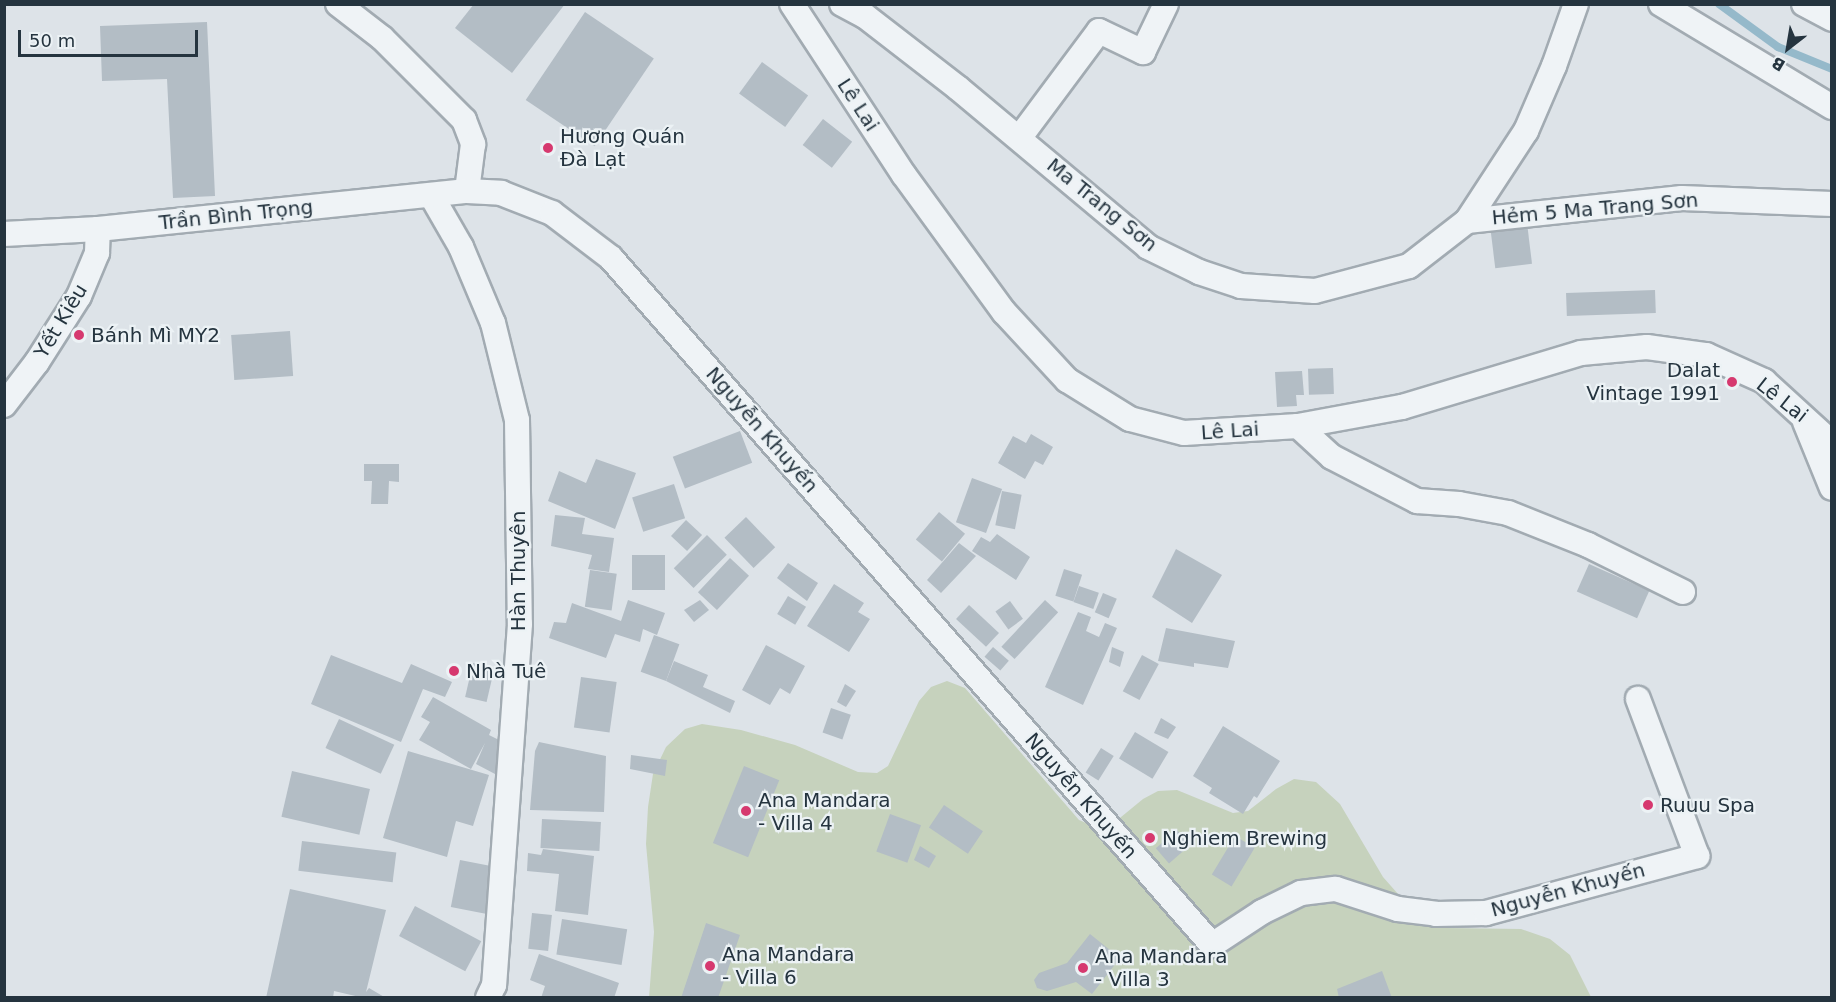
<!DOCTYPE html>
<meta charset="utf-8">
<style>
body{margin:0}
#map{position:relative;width:1836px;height:1002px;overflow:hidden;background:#dde3e8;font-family:"DejaVu Sans",sans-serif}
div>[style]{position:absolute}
.green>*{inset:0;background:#c6d2bd}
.stream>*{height:8px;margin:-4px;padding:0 4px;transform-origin:4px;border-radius:4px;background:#95b9ca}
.building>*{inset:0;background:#b3bdc5;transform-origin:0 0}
.roads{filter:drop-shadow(2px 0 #a2abb2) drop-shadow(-2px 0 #a2abb2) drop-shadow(0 2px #a2abb2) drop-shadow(0 -2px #a2abb2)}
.street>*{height:24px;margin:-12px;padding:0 12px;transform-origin:12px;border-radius:12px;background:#eff3f6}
.dots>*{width:16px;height:16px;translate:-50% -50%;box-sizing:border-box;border:3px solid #ecf2f5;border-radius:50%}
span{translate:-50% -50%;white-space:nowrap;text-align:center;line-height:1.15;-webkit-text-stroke:4.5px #ecf2f5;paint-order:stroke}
.street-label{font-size:20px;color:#25343f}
.poi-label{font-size:20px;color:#25343f}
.left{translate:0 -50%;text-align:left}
.right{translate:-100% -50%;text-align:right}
.frame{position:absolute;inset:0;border:6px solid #25343f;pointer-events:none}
.north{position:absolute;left:1758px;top:18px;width:60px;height:60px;-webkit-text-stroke:4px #ecf2f5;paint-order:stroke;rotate:211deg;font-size:16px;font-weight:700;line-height:24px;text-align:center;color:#25343f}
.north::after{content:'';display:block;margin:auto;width:21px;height:27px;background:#25343f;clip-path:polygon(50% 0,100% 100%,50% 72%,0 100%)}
.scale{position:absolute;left:18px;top:30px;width:180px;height:27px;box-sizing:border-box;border:3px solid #25343f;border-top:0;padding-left:8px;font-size:18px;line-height:21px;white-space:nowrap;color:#25343f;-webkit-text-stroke:4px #ecf2f5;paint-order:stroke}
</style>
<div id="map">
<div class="green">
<i style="clip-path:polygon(947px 681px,965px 688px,1079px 820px,1098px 828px,1115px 822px,1143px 799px,1158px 791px,1177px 790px,1233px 813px,1248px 811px,1276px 789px,1294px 779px,1316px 782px,1340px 804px,1383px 877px,1414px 912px,1447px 928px,1521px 929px,1550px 939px,1570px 955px,1591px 997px,649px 998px,654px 932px,646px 844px,648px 807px,653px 774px,666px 747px,685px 729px,702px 724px,741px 730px,795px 745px,858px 772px,877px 773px,888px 766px,919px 701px,931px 687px)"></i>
</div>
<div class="stream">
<i style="left:1719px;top:4px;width:73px;rotate:36.1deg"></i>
<i style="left:1778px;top:47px;width:58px;rotate:22.2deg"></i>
</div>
<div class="building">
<i style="clip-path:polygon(474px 4px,565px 4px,512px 73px,455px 28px)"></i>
<i style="left:585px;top:12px;width:83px;height:106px;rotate:34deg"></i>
<i style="clip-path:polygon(207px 22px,215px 196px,173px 198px,167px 79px,102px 81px,100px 26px)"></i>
<i style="left:762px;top:62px;width:57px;height:39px;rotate:36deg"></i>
<i style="left:823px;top:119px;width:37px;height:33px;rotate:38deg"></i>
<i style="left:1527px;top:223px;width:41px;height:37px;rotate:83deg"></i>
<i style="left:1655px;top:290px;width:23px;height:89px;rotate:88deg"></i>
<i style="left:290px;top:331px;width:45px;height:59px;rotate:86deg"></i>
<i style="left:1333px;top:368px;width:26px;height:25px;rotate:88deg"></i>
<i style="clip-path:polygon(1302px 371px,1304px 395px,1296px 395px,1297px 406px,1277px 407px,1275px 372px)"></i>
<i style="left:740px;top:431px;width:34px;height:72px;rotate:69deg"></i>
<i style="clip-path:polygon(1031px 434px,1053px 447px,1043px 465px,1035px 461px,1025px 479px,998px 463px,1013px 436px,1026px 443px)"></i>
<i style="clip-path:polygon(596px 459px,636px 473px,615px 529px,548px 501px,559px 471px,586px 483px)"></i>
<i style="clip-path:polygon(364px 464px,399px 464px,399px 482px,389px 481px,388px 504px,371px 504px,372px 481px,364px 481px)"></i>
<i style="left:972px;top:478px;width:32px;height:47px;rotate:20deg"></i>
<i style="left:674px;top:484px;width:36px;height:44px;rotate:72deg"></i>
<i style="left:1002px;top:491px;width:20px;height:35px;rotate:11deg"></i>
<i style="left:939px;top:512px;width:34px;height:36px;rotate:40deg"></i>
<i style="clip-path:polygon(555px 515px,585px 518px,582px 534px,614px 538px,609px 572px,588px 569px,592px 555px,551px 546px)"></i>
<i style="left:746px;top:517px;width:42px;height:30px;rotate:46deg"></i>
<i style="left:686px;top:520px;width:22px;height:22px;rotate:43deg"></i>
<i style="clip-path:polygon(997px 534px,1030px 557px,1016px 580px,972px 551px,981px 537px,990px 542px)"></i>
<i style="left:707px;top:535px;width:28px;height:47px;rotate:45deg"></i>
<i style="clip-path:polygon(959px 543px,976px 556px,941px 593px,927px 580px)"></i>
<i style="clip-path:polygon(1176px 549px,1222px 575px,1192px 623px,1152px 597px)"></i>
<i style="left:632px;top:555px;width:33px;height:35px"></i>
<i style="left:730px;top:558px;width:26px;height:47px;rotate:43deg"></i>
<i style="clip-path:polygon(788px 563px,818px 583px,807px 601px,777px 578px)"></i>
<i style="left:1589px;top:564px;width:66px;height:30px;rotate:24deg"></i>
<i style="left:1064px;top:569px;width:19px;height:28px;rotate:18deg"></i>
<i style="left:590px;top:570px;width:27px;height:37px;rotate:8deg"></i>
<i style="clip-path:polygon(834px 584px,864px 603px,858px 612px,870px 619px,849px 652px,807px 626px)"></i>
<i style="left:1079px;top:586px;width:21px;height:17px;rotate:19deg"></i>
<i style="left:1103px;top:593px;width:15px;height:21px;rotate:23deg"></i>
<i style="left:788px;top:596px;width:21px;height:21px;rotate:31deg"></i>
<i style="clip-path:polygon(628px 600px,665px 613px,657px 635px,643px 629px,640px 642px,615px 634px,606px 658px,549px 638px,554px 622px,566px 623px,572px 603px,621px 621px)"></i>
<i style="clip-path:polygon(700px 600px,709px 610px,694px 622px,684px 610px)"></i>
<i style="left:1045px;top:600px;width:18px;height:64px;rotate:43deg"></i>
<i style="left:1010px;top:601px;width:22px;height:18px;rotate:54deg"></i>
<i style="left:969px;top:605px;width:41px;height:19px;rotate:43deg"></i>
<i style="clip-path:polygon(1078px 612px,1091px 617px,1086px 631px,1099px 637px,1105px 623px,1117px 628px,1083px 705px,1045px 687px)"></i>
<i style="clip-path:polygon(1166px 628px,1235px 641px,1228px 668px,1194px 663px,1194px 667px,1158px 661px)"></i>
<i style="left:654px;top:635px;width:27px;height:39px;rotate:20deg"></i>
<i style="clip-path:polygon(766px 645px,805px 666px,790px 694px,780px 688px,770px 705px,742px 690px)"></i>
<i style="left:993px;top:647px;width:21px;height:13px;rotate:41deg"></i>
<i style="clip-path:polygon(1112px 647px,1124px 652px,1120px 667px,1109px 662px)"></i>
<i style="clip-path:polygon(331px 655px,402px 683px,411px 664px,452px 682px,445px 697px,423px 689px,401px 742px,311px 704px)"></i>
<i style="left:1142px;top:655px;width:19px;height:41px;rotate:28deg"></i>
<i style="clip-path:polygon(674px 661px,708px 675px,703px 687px,735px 701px,730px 713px,666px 681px)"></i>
<i style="left:473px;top:663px;width:22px;height:35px;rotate:13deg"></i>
<i style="left:581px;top:677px;width:36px;height:51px;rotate:8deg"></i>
<i style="clip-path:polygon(845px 684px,856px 691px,846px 707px,837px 702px)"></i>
<i style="clip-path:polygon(433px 697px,491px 730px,489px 735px,507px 744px,495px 774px,476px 764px,485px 743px,471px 769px,419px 740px,430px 722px,421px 717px)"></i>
<i style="left:831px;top:708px;width:21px;height:26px;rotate:19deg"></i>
<i style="clip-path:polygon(1161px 718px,1176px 727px,1168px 739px,1154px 733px)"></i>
<i style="left:339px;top:719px;width:61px;height:32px;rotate:25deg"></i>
<i style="clip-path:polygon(1223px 726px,1280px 761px,1257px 798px,1254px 796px,1243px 814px,1209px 793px,1212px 788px,1193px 776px)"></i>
<i style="left:1135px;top:732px;width:39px;height:31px;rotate:31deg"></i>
<i style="clip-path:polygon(539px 742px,606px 756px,604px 812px,530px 810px,535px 751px)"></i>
<i style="left:1101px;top:748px;width:15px;height:29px;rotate:32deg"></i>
<i style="clip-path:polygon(408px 751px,489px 775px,473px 826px,456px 821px,447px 857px,383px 838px)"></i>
<i style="clip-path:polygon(631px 755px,667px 760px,665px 776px,630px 769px)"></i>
<i style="left:744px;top:766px;width:38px;height:83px;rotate:22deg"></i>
<i style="left:292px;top:771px;width:80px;height:47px;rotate:13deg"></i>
<i style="left:944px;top:805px;width:47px;height:27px;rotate:34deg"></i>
<i style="left:890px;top:814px;width:33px;height:40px;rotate:20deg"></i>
<i style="left:542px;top:819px;width:59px;height:29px;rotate:3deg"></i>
<i style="left:1177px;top:830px;width:20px;height:28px;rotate:49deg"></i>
<i style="left:1235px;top:836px;width:23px;height:45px;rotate:31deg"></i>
<i style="left:302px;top:841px;width:95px;height:30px;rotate:7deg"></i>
<i style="clip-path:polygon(920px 846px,936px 856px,929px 868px,914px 860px)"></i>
<i style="clip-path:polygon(543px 849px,594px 856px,588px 915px,555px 911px,559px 874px,527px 871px,528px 853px,541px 855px)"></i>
<i style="left:460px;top:860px;width:38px;height:48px;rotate:11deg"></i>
<i style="clip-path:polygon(290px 889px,386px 910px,366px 992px,369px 988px,386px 998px,364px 998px,334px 991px,333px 998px,266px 998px)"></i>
<i style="left:415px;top:906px;width:75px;height:34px;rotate:28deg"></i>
<i style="left:532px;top:913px;width:20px;height:36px;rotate:6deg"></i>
<i style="left:562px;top:919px;width:66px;height:36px;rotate:9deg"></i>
<i style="clip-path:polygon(706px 923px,740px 935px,718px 998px,681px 998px)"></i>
<i style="clip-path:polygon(1090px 934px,1120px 958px,1092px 994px,1076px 982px,1047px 991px,1037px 988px,1034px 980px,1039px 973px,1067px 963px)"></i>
<i style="clip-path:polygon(539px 954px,619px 983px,614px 998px,541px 998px,545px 986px,530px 980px)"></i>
<i style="clip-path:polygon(1382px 971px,1392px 998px,1339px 998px,1337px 989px)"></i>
</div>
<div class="roads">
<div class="street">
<i style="left:338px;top:4px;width:56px;rotate:37.7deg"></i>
<i style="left:382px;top:38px;width:116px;rotate:45deg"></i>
<i style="left:464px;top:120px;width:26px;rotate:69deg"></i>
<i style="left:473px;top:144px;width:47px;rotate:97.3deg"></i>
<i style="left:792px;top:4px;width:204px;rotate:56.8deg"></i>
<i style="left:904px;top:175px;width:170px;rotate:53.9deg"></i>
<i style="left:1004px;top:312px;width:93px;rotate:47.2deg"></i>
<i style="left:1067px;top:380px;width:74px;rotate:31.8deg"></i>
<i style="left:1130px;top:419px;width:56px;rotate:14.5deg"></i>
<i style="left:1184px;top:433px;width:114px;rotate:-3.5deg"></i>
<i style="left:1298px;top:426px;width:106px;rotate:-10.4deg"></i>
<i style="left:1402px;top:407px;width:187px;rotate:-16.8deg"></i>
<i style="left:1581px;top:353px;width:66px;rotate:-5.2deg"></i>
<i style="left:1647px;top:347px;width:60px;rotate:7.7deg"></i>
<i style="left:1706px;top:355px;width:64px;rotate:24.1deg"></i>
<i style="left:1764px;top:381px;width:92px;rotate:42.4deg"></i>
<i style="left:842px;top:4px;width:26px;rotate:28deg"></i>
<i style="left:865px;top:16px;width:118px;rotate:37.7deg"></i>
<i style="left:958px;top:88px;width:248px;rotate:39.9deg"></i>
<i style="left:1148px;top:247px;width:57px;rotate:26.1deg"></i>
<i style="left:1199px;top:272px;width:44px;rotate:18.4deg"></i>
<i style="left:1241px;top:286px;width:74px;rotate:3.9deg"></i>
<i style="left:1315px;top:291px;width:97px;rotate:-14.9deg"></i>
<i style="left:1409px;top:266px;width:73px;rotate:-37.8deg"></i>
<i style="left:1467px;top:221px;width:108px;rotate:-56.8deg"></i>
<i style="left:1526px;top:131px;width:71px;rotate:-66.7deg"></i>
<i style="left:1554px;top:66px;width:66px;rotate:-70.5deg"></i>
<i style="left:1661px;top:4px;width:200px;rotate:31.1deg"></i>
<i style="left:1804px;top:4px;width:32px;rotate:28deg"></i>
<i style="left:1020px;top:137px;width:132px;rotate:-53.3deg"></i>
<i style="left:1099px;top:31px;width:49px;rotate:25.5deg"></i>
<i style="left:1143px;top:52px;width:53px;rotate:-64.4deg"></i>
<i style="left:431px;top:195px;width:60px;rotate:60deg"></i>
<i style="left:461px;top:247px;width:82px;rotate:67.2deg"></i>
<i style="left:493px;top:323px;width:100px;rotate:76.1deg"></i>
<i style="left:517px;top:420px;width:204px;rotate:89.2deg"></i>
<i style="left:520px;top:624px;width:362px;rotate:94.1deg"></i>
<i style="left:494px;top:985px;width:14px;rotate:115deg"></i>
<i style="left:1467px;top:221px;width:216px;rotate:-6.1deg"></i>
<i style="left:1682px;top:198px;width:150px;rotate:2.3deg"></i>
<i style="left:4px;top:234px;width:94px;rotate:-3deg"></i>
<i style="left:98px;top:229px;width:371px;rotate:-5.9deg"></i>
<i style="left:467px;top:191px;width:34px;rotate:3deg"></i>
<i style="left:501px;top:193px;width:55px;rotate:21.4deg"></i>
<i style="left:552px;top:213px;width:74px;rotate:37.3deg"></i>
<i style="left:611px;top:258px;width:913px;rotate:48.82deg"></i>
<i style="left:1212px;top:945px;width:60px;rotate:-33.4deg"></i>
<i style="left:1262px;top:912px;width:43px;rotate:-26deg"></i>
<i style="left:1301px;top:893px;width:35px;rotate:-7deg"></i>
<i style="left:1336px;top:889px;width:65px;rotate:17.9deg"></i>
<i style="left:1398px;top:909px;width:38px;rotate:7deg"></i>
<i style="left:1436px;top:914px;width:50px;rotate:-1.1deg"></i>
<i style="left:1486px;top:913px;width:219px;rotate:-15.1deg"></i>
<i style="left:1697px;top:856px;width:168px;rotate:-110.6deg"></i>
<i style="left:4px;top:405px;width:54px;rotate:-52.5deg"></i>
<i style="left:37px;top:362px;width:78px;rotate:-57.5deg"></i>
<i style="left:79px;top:296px;width:47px;rotate:-67.3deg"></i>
<i style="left:97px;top:253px;width:24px;rotate:-88deg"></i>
<i style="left:1805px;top:422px;width:71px;rotate:67.8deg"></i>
<i style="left:1298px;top:426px;width:46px;rotate:42.4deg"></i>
<i style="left:1332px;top:457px;width:96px;rotate:27.4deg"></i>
<i style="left:1417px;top:501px;width:42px;rotate:4.1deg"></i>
<i style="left:1459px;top:504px;width:50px;rotate:10.4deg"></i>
<i style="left:1508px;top:513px;width:86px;rotate:21.8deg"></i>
<i style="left:1588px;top:545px;width:106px;rotate:26.3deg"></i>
</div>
</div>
<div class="dots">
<i style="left:548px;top:148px;background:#d6396f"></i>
<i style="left:79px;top:335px;background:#d6396f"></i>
<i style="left:1732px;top:382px;background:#d6396f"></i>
<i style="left:454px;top:671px;background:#d6396f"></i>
<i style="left:1648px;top:805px;background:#d6396f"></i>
<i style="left:746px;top:811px;background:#d6396f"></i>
<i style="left:1150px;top:838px;background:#d6396f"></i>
<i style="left:710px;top:966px;background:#d6396f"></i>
<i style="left:1083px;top:968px;background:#d6396f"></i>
</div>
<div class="street-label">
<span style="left:858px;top:105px;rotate:57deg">Lê Lai</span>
<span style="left:1102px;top:205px;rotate:39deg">Ma Trang Sơn</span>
<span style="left:1595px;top:209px;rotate:-5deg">Hẻm 5 Ma Trang Sơn</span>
<span style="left:236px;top:215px;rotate:-6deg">Trần Bình Trọng</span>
<span style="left:61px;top:321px;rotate:-59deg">Yết Kiêu</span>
<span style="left:1782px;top:400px;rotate:38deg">Lê Lai</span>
<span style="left:762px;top:430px;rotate:49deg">Nguyễn Khuyến</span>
<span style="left:1230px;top:431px;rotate:-4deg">Lê Lai</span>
<span style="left:518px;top:571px;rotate:-90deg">Hàn Thuyên</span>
<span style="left:1081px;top:796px;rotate:49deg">Nguyễn Khuyến</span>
<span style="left:1568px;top:890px;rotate:-15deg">Nguyễn Khuyến</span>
</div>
<div class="poi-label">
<span class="left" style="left:560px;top:148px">Hương Quán<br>Đà Lạt</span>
<span class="left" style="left:91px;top:335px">Bánh Mì MY2</span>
<span class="right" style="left:1720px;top:382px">Dalat<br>Vintage 1991</span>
<span class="left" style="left:466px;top:671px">Nhà Tuê</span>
<span class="left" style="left:758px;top:812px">Ana Mandara<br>- Villa 4</span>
<span class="left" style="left:1660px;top:805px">Ruuu Spa</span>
<span class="left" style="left:1162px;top:838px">Nghiem Brewing</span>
<span class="left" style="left:722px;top:966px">Ana Mandara<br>- Villa 6</span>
<span class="left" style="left:1095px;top:968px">Ana Mandara<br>- Villa 3</span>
</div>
<div class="frame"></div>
<div class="north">B</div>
<div class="scale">50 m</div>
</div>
